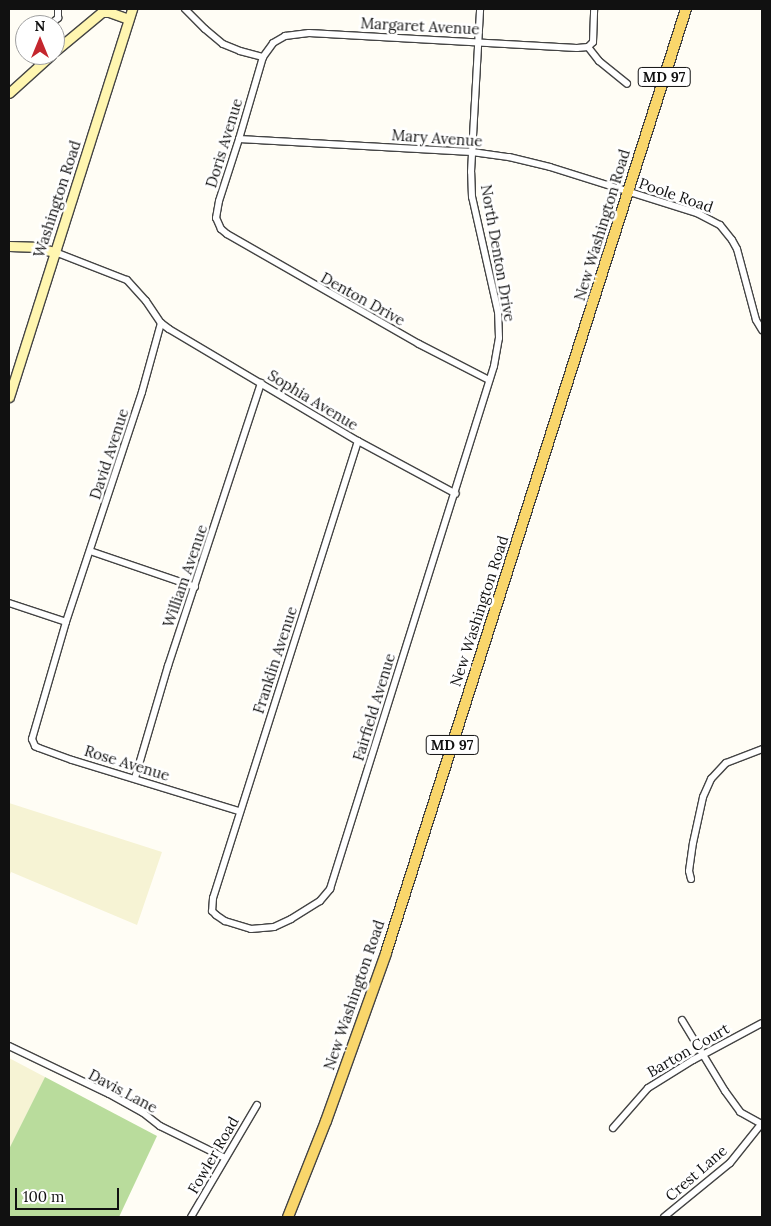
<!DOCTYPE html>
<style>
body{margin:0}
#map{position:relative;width:771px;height:1226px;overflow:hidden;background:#fffdf5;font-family:Lora,serif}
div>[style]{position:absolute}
.farmland>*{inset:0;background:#f6f3d4}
.forest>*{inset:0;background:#b9dc9c}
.roads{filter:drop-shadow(1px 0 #444) drop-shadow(-1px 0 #444) drop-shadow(0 1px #444) drop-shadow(0 -1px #444)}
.street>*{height:6px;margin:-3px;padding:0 3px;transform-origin:3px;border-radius:3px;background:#fff}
.secondary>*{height:9px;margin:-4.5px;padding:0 4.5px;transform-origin:4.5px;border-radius:4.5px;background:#fff6b0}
.primary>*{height:10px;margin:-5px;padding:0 5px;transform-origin:5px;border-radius:5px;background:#f9d66b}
span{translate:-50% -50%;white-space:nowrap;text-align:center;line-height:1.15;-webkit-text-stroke:5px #fff;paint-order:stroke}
.shield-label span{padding:1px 4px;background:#fff;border:1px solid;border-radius:4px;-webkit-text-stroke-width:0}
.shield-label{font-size:14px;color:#111;font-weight:700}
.street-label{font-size:15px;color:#111}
.frame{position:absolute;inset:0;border:10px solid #111;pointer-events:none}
.north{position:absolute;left:15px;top:15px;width:50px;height:50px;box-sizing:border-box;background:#fff;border:1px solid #a0a0a0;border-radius:50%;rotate:0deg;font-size:14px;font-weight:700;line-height:20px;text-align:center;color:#111}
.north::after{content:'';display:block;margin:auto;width:18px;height:22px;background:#c4262e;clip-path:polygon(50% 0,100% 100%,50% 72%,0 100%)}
.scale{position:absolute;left:15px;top:1188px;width:104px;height:22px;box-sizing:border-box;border:2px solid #111;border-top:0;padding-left:6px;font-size:15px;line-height:18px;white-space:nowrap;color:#111;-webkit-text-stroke:4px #fff;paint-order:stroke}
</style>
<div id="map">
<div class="farmland">
<i style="clip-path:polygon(9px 803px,162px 852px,137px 925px,11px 872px,9px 877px)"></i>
<i style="clip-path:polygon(9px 1058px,45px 1077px,9px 1149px)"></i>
</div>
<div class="forest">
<i style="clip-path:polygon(45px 1077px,157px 1136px,119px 1217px,9px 1217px,9px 1149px)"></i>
</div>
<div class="roads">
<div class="street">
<i style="left:185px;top:9px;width:28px;rotate:45deg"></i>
<i style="left:205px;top:29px;width:23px;rotate:40deg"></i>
<i style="left:223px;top:44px;width:18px;rotate:22deg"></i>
<i style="left:240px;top:51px;width:24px;rotate:15deg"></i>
<i style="left:50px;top:25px;width:11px;rotate:-41deg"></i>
<i style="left:58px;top:18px;width:9px;rotate:-90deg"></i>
<i style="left:588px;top:47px;width:18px;rotate:52deg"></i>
<i style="left:599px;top:61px;width:36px;rotate:39deg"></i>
<i style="left:588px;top:47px;width:7px;rotate:-45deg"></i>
<i style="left:593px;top:42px;width:33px;rotate:-88deg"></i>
<i style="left:239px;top:139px;width:233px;rotate:3.2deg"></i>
<i style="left:472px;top:152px;width:37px;rotate:8deg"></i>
<i style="left:509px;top:157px;width:42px;rotate:13.7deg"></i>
<i style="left:550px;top:167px;width:154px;rotate:17.4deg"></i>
<i style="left:697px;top:213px;width:26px;rotate:28deg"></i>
<i style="left:720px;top:225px;width:19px;rotate:51deg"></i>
<i style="left:732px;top:240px;width:10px;rotate:61deg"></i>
<i style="left:737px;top:249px;width:73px;rotate:75deg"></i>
<i style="left:756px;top:320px;width:12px;rotate:59deg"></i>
<i style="left:55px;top:252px;width:77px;rotate:21.3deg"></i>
<i style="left:127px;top:280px;width:28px;rotate:48deg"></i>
<i style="left:146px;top:301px;width:27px;rotate:56deg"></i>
<i style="left:161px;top:323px;width:10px;rotate:37deg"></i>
<i style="left:169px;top:329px;width:220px;rotate:30.7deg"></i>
<i style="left:358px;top:441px;width:111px;rotate:28.4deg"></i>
<i style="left:161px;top:323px;width:72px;rotate:105.4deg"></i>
<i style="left:142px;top:392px;width:242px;rotate:108.3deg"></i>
<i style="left:66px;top:622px;width:122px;rotate:106.2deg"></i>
<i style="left:32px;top:739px;width:8px;rotate:67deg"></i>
<i style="left:35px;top:746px;width:4px;rotate:27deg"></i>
<i style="left:39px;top:748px;width:35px;rotate:20deg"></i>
<i style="left:72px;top:760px;width:175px;rotate:17deg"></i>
<i style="left:489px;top:380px;width:79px;rotate:-152.8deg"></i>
<i style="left:419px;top:344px;width:221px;rotate:-150.2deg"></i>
<i style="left:227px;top:234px;width:8px;rotate:-140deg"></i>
<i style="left:221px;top:229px;width:12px;rotate:-114deg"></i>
<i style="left:216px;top:218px;width:17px;rotate:-80deg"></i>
<i style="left:219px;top:201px;width:65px;rotate:-72.1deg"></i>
<i style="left:239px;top:139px;width:85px;rotate:-73.7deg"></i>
<i style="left:263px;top:57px;width:17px;rotate:-54deg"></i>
<i style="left:273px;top:43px;width:14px;rotate:-30deg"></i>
<i style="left:285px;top:36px;width:24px;rotate:-7deg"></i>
<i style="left:309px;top:33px;width:268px;rotate:3.2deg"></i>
<i style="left:577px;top:48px;width:11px;rotate:-5deg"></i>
<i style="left:358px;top:441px;width:479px;rotate:107.6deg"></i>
<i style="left:213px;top:898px;width:13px;rotate:94deg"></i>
<i style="left:212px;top:911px;width:6px;rotate:45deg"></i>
<i style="left:216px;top:915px;width:11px;rotate:34deg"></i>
<i style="left:225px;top:921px;width:27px;rotate:17deg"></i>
<i style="left:251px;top:929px;width:23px;rotate:-5deg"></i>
<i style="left:274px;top:927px;width:19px;rotate:-25deg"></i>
<i style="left:291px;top:919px;width:34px;rotate:-32deg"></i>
<i style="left:320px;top:901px;width:16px;rotate:-50deg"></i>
<i style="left:330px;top:889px;width:548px;rotate:-72.59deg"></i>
<i style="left:494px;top:366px;width:28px;rotate:-80deg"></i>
<i style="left:499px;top:338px;width:26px;rotate:-92deg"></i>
<i style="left:498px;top:312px;width:118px;rotate:-102.7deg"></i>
<i style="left:472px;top:197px;width:25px;rotate:-92deg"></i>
<i style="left:471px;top:172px;width:163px;rotate:-86.8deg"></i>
<i style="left:90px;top:551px;width:111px;rotate:18.9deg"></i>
<i style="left:9px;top:603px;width:60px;rotate:18.4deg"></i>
<i style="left:135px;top:778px;width:117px;rotate:-73.6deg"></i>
<i style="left:168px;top:666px;width:298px;rotate:-71.8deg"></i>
<i style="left:691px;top:879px;width:8px;rotate:-104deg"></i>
<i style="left:689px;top:871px;width:28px;rotate:-82deg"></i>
<i style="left:693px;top:843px;width:47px;rotate:-77.7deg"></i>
<i style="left:703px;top:797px;width:20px;rotate:-66deg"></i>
<i style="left:711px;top:779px;width:22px;rotate:-47deg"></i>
<i style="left:726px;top:763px;width:39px;rotate:-21deg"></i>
<i style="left:682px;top:1020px;width:83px;rotate:58.8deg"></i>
<i style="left:725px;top:1091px;width:26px;rotate:54deg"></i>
<i style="left:740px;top:1112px;width:25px;rotate:29deg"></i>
<i style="left:9px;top:1046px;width:111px;rotate:25.6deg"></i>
<i style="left:109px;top:1094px;width:38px;rotate:29deg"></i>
<i style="left:142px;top:1112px;width:23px;rotate:38deg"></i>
<i style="left:160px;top:1126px;width:72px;rotate:26.2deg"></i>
<i style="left:613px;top:1128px;width:53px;rotate:-48.8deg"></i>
<i style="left:648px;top:1088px;width:53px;rotate:-31.9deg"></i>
<i style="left:693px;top:1060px;width:78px;rotate:-28.2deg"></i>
<i style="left:191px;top:1217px;width:130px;rotate:-59.5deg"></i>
<i style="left:664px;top:1217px;width:85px;rotate:-39.3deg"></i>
<i style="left:730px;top:1163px;width:51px;rotate:-51.3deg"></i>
</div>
<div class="secondary">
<i style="left:55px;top:51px;width:61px;rotate:-39.7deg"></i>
<i style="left:102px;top:12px;width:7px"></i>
<i style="left:109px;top:12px;width:20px;rotate:20deg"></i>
<i style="left:9px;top:93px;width:57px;rotate:-42.1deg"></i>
<i style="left:9px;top:246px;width:24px;rotate:2deg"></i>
<i style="left:33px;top:247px;width:23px;rotate:13deg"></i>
<i style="left:9px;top:397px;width:407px;rotate:-72.4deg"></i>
</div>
<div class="primary">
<i style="left:288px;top:1217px;width:103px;rotate:-68.4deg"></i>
<i style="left:326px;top:1121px;width:178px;rotate:-70.3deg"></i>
<i style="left:386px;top:953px;width:991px;rotate:-72.37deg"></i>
</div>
</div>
<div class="shield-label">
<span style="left:664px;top:77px">MD 97</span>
<span style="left:452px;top:745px">MD 97</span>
</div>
<div class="street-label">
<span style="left:420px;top:26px;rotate:3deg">Margaret Avenue</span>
<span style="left:437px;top:138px;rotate:4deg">Mary Avenue</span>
<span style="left:224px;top:143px;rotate:-73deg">Doris Avenue</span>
<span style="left:676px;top:195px;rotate:19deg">Poole Road</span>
<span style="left:57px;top:199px;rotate:-72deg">Washington Road</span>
<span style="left:602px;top:225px;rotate:-73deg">New Washington Road</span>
<span style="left:498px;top:253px;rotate:80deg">North Denton Drive</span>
<span style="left:363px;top:299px;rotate:29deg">Denton Drive</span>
<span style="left:313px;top:400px;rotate:31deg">Sophia Avenue</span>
<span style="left:109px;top:454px;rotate:-72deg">David Avenue</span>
<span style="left:185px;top:576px;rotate:-71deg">William Avenue</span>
<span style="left:479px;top:611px;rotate:-72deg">New Washington Road</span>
<span style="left:275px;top:660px;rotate:-72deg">Franklin Avenue</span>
<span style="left:374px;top:707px;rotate:-73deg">Fairfield Avenue</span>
<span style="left:127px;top:763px;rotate:17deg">Rose Avenue</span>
<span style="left:354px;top:995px;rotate:-71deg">New Washington Road</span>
<span style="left:688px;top:1050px;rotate:-30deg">Barton Court</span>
<span style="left:123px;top:1091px;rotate:28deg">Davis Lane</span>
<span style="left:213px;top:1155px;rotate:-60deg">Fowler Road</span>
<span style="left:696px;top:1173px;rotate:-41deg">Crest Lane</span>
</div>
<div class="frame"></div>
<div class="north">N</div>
<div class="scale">100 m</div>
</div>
